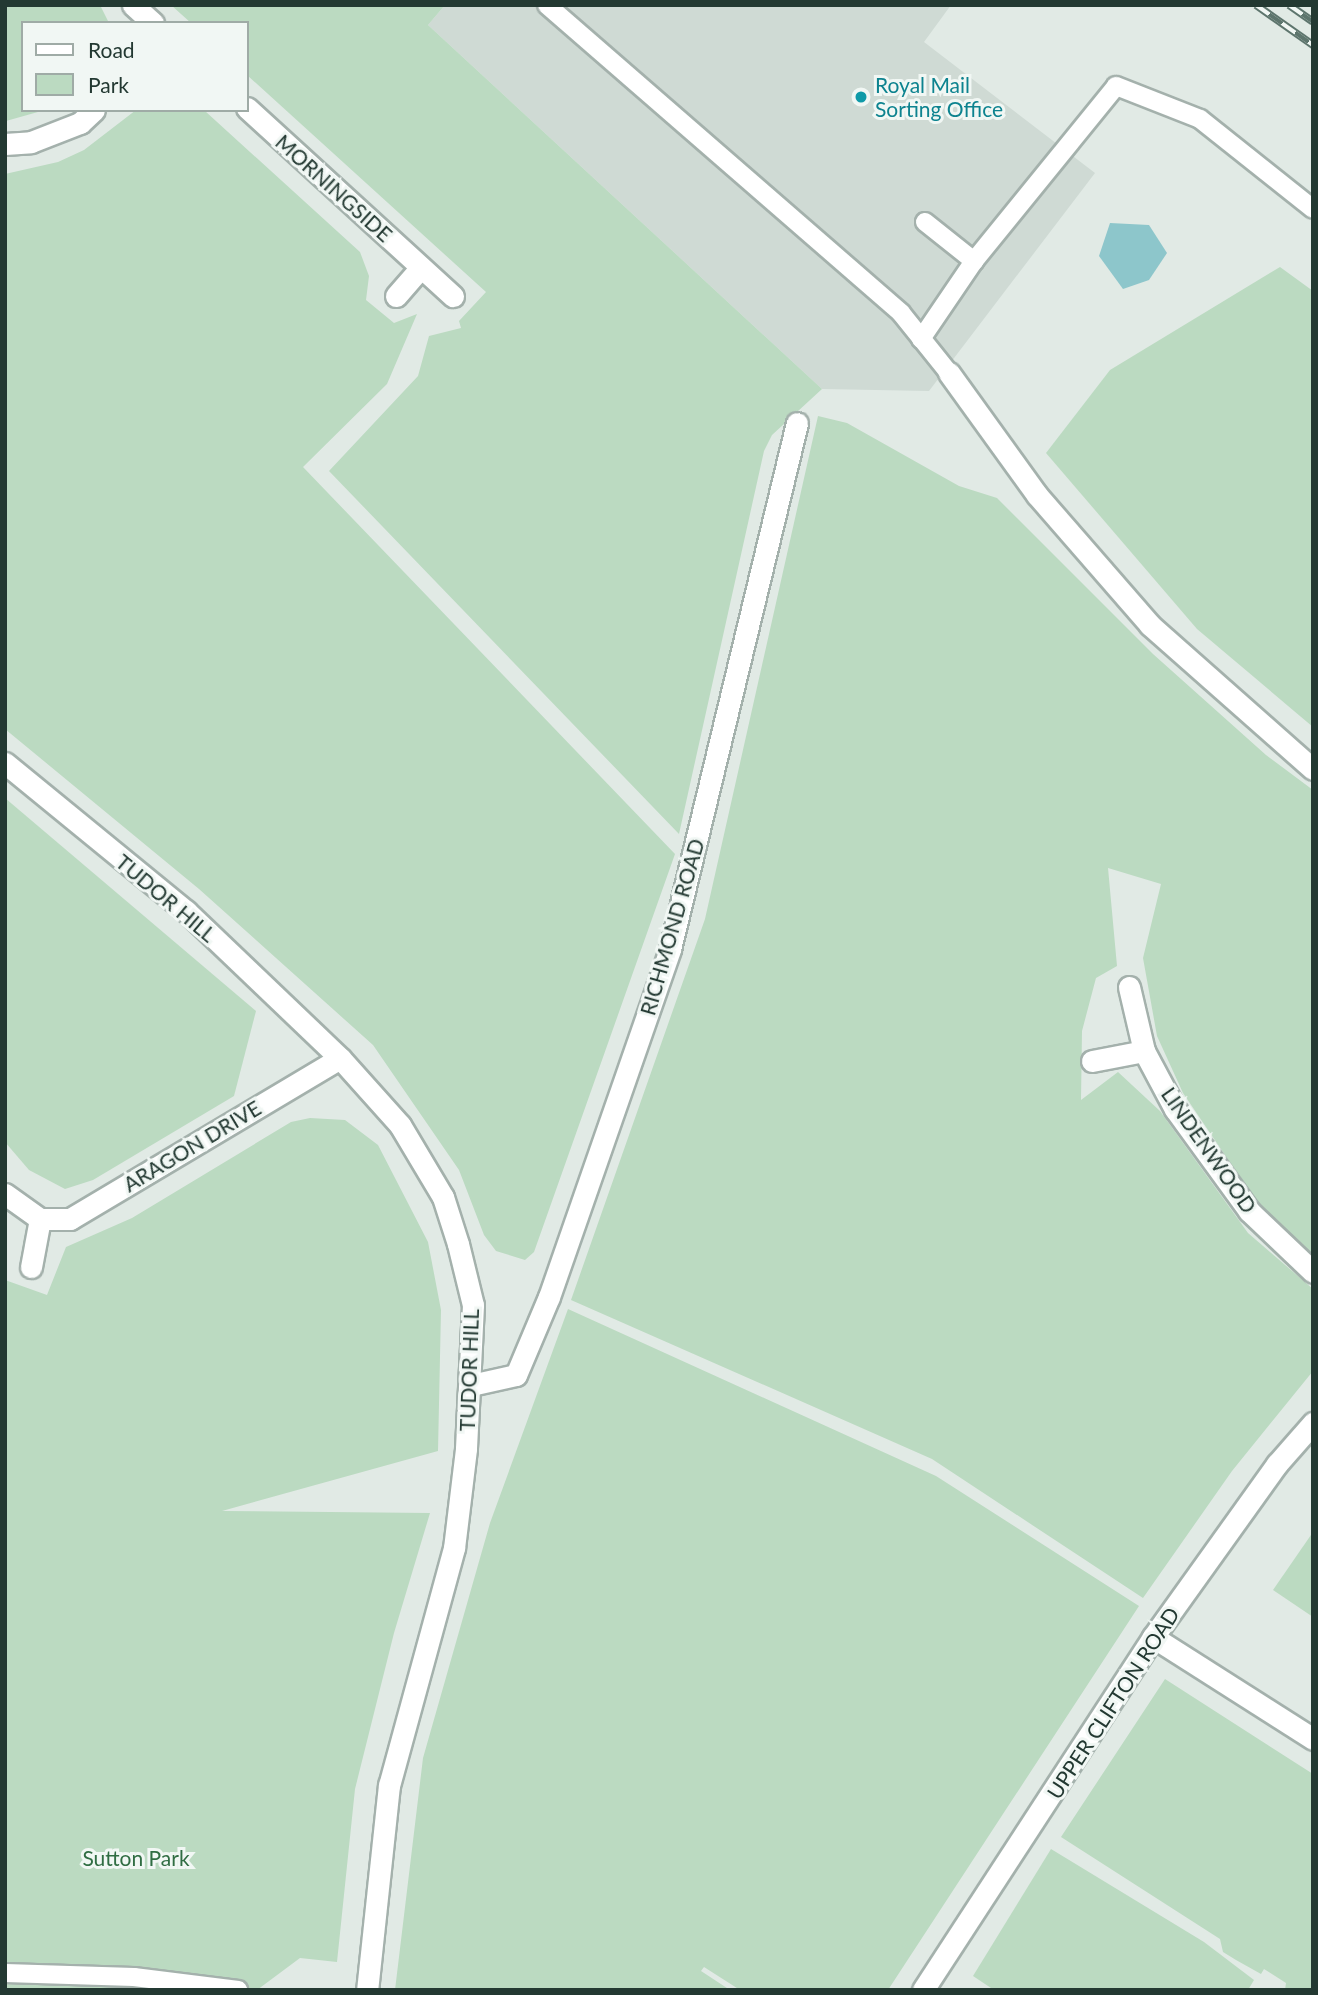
<!DOCTYPE html>
<style>
body{margin:0}
#map{position:relative;width:1318px;height:1995px;overflow:hidden;background:#e1eae5;font-family:Lato,sans-serif}
div>[style]{position:absolute}
.built>*{inset:0;background:#cfdad4}
.green>*{inset:0;background:#bbdac1}
.water>*{inset:0;background:#8dc6cb}
.roads{filter:drop-shadow(2px 0 #a4b1ac) drop-shadow(-2px 0 #a4b1ac) drop-shadow(0 2px #a4b1ac) drop-shadow(0 -2px #a4b1ac)}
.service>*{height:18px;margin:-9px;padding:0 9px;transform-origin:9px;border-radius:9px;background:#fff}
.minor>*{height:21px;margin:-10.5px;padding:0 10.5px;transform-origin:10.5px;border-radius:10.5px;background:#fff}
.tertiary>*{height:21px;margin:-10.5px;padding:0 10.5px;transform-origin:10.5px;border-radius:10.5px;background:#fff}
.rail>*{height:8px;margin-top:-4px;transform-origin:0;background:repeating-linear-gradient(90deg,#f1f7f4 0 16px,#5d756d 0 32px);box-sizing:border-box;border-block:2px solid #5d756d}
.dots>*{width:19px;height:19px;translate:-50% -50%;box-sizing:border-box;border:4px solid #f1f7f4;border-radius:50%}
span{translate:-50% -50%;white-space:nowrap;text-align:center;line-height:1.15;-webkit-text-stroke:6px #f1f7f4;paint-order:stroke}
.culture-label{font-size:21px;color:#0d838f}
.left{translate:0 -50%;text-align:left}
.street-label{font-size:21px;color:#233932}
.park-label{font-size:21px;color:#306d43}
.frame{position:absolute;inset:0;border:7px solid #233932;pointer-events:none}
.legend{position:absolute;left:21px;top:21px;width:228px;height:91px;box-sizing:border-box;background:#f1f7f4;border:2px solid #9faba6;margin:0;padding:9px 12px;list-style:none;font-size:21px;color:#233932}
.legend li{display:flex;align-items:center;gap:14px;height:35px}
.legend b{width:35px;border:2px solid #9faba6}
</style>
<div id="map">
<div class="built">
<i style="clip-path:polygon(445px 5px,951px 5px,924px 42px,1095px 173px,929px 391px,822px 389px,428px 25px)"></i>
</div>
<div class="green">
<i style="clip-path:polygon(5px 5px,100px 5px,109px 23px,23px 23px,23px 110px,45px 110px,6px 121px)"></i>
<i style="clip-path:polygon(171px 5px,445px 5px,428px 25px,822px 389px,772px 435px,764px 451px,679px 834px,329px 471px,418px 376px,429px 336px,461px 328px,459px 321px,486px 292px,247px 75px,247px 23px,191px 23px)"></i>
<i style="clip-path:polygon(136px 110px,205px 111px,360px 252px,369px 276px,366px 300px,394px 323px,417px 314px,387px 384px,303px 467px,675px 854px,534px 1252px,525px 1260px,496px 1251px,484px 1235px,459px 1170px,373px 1045px,199px 889px,5px 729px,5px 174px,58px 162px,84px 150px)"></i>
<i style="clip-path:polygon(1280px 267px,1313px 291px,1313px 727px,1197px 629px,1046px 453px,1110px 370px)"></i>
<i style="clip-path:polygon(818px 416px,847px 423px,959px 486px,997px 498px,1153px 654px,1266px 755px,1313px 790px,1313px 1257px,1254px 1198px,1183px 1093px,1157px 1036px,1143px 958px,1161px 884px,1108px 868px,1117px 966px,1096px 978px,1082px 1031px,1081px 1100px,1118px 1072px,1160px 1111px,1248px 1233px,1313px 1289px,1313px 1371px,1232px 1471px,1143px 1598px,932px 1459px,571px 1300px,705px 919px)"></i>
<i style="clip-path:polygon(5px 798px,256px 1011px,234px 1096px,93px 1180px,65px 1189px,29px 1170px,5px 1142px)"></i>
<i style="clip-path:polygon(310px 1118px,345px 1120px,378px 1145px,428px 1242px,441px 1310px,438px 1451px,222px 1511px,430px 1513px,394px 1633px,355px 1789px,337px 1962px,300px 1958px,257px 1990px,5px 1990px,5px 1280px,47px 1295px,66px 1247px,132px 1218px,291px 1122px)"></i>
<i style="clip-path:polygon(568px 1309px,936px 1476px,1139px 1606px,888px 1990px,740px 1990px,704px 1967px,701px 1971px,730px 1990px,395px 1990px,423px 1758px,490px 1523px)"></i>
<i style="clip-path:polygon(1313px 1532px,1313px 1617px,1273px 1590px)"></i>
<i style="clip-path:polygon(1165px 1679px,1313px 1774px,1313px 1990px,1285px 1990px,1286px 1983px,1264px 1969px,1261px 1974px,1236px 1960px,1223px 1952px,1220px 1939px,1061px 1837px)"></i>
<i style="clip-path:polygon(1051px 1849px,1204px 1942px,1254px 1980px,1248px 1990px,994px 1990px,973px 1976px)"></i>
</div>
<div class="water">
<i style="clip-path:polygon(1110px 223px,1149px 225px,1167px 253px,1149px 280px,1123px 289px,1099px 256px)"></i>
</div>
<div class="roads">
<div class="service">
<i style="left:547px;top:5px;width:469px;rotate:41deg"></i>
<i style="left:901px;top:313px;width:77px;rotate:51.3deg"></i>
<i style="left:925px;top:222px;width:63px;rotate:38.5deg"></i>
<i style="left:921px;top:339px;width:94px;rotate:-55.8deg"></i>
<i style="left:974px;top:261px;width:225px;rotate:-50.9deg"></i>
<i style="left:1116px;top:86px;width:90px;rotate:21.4deg"></i>
<i style="left:1200px;top:119px;width:144px;rotate:38.5deg"></i>
<i style="left:5px;top:1973px;width:129px;rotate:1.8deg"></i>
<i style="left:134px;top:1977px;width:105px;rotate:7.1deg"></i>
</div>
<div class="minor">
<i style="left:133px;top:5px;width:27px;rotate:42deg"></i>
<i style="left:247px;top:108px;width:279px;rotate:42.4deg"></i>
<i style="left:5px;top:144px;width:26px;rotate:-4deg"></i>
<i style="left:31px;top:142px;width:53px;rotate:-21.2deg"></i>
<i style="left:80px;top:123px;width:19px;rotate:-43deg"></i>
<i style="left:396px;top:296px;width:38px;rotate:-49deg"></i>
<i style="left:949px;top:373px;width:150px;rotate:54.2deg"></i>
<i style="left:1037px;top:495px;width:172px;rotate:49deg"></i>
<i style="left:1150px;top:625px;width:217px;rotate:41.5deg"></i>
<i style="left:5px;top:763px;width:234px;rotate:39.3deg"></i>
<i style="left:186px;top:911px;width:213px;rotate:43.7deg"></i>
<i style="left:340px;top:1058px;width:90px;rotate:48.2deg"></i>
<i style="left:400px;top:1125px;width:84px;rotate:59.2deg"></i>
<i style="left:443px;top:1197px;width:49px;rotate:72.3deg"></i>
<i style="left:458px;top:1244px;width:63px;rotate:76.2deg"></i>
<i style="left:473px;top:1305px;width:144px;rotate:92.8deg"></i>
<i style="left:466px;top:1449px;width:100px;rotate:96.9deg"></i>
<i style="left:454px;top:1548px;width:246px;rotate:105.3deg"></i>
<i style="left:389px;top:1785px;width:206px;rotate:96.1deg"></i>
<i style="left:1129px;top:987px;width:66px;rotate:76.8deg"></i>
<i style="left:1144px;top:1051px;width:66px;rotate:61.9deg"></i>
<i style="left:1175px;top:1109px;width:126px;rotate:54deg"></i>
<i style="left:1249px;top:1211px;width:88px;rotate:43.6deg"></i>
<i style="left:1092px;top:1061px;width:53px;rotate:-10.9deg"></i>
<i style="left:5px;top:1194px;width:43px;rotate:35.5deg"></i>
<i style="left:40px;top:1219px;width:30px"></i>
<i style="left:70px;top:1219px;width:314px;rotate:-30.8deg"></i>
<i style="left:31px;top:1267px;width:49px;rotate:-79.4deg"></i>
<i style="left:471px;top:1385px;width:46px;rotate:-12.5deg"></i>
<i style="left:516px;top:1375px;width:85px;rotate:-67.1deg"></i>
<i style="left:549px;top:1297px;width:368px;rotate:-70.8deg"></i>
<i style="left:670px;top:949px;width:541px;rotate:-76.43deg"></i>
<i style="left:1153px;top:1637px;width:190px;rotate:32.5deg"></i>
</div>
<div class="tertiary">
<i style="left:923px;top:1990px;width:421px;rotate:-56.9deg"></i>
<i style="left:1153px;top:1637px;width:213px;rotate:-54.4deg"></i>
<i style="left:1277px;top:1464px;width:55px;rotate:-48.7deg"></i>
</div>
</div>
<div class="rail">
<i style="left:1256px;top:5px;width:70px;rotate:35.1deg"></i>
<i style="left:1289px;top:5px;width:29px;rotate:35deg"></i>
</div>
<div class="dots">
<i style="left:861px;top:97px;background:#0f9aa8"></i>
</div>
<div class="culture-label">
<span class="left" style="left:875px;top:97px">Royal Mail<br>Sorting Office</span>
</div>
<div class="street-label">
<span style="left:334px;top:188px;rotate:42deg">MORNINGSIDE</span>
<span style="left:166px;top:898px;rotate:40deg">TUDOR HILL</span>
<span style="left:672px;top:927px;rotate:-74deg">RICHMOND ROAD</span>
<span style="left:192px;top:1146px;rotate:-31deg">ARAGON DRIVE</span>
<span style="left:1209px;top:1150px;rotate:55deg">LINDENWOOD</span>
<span style="left:469px;top:1370px;rotate:-88deg">TUDOR HILL</span>
<span style="left:1113px;top:1703px;rotate:-57deg">UPPER CLIFTON ROAD</span>
</div>
<div class="park-label">
<span style="left:136px;top:1858px">Sutton Park</span>
</div>
<div class="frame"></div>
<ul class="legend">
<li><b style="height:9px;background:#fff"></b>Road</li>
<li><b style="height:19px;background:#bbdac1"></b>Park</li>
</ul>
</div>
